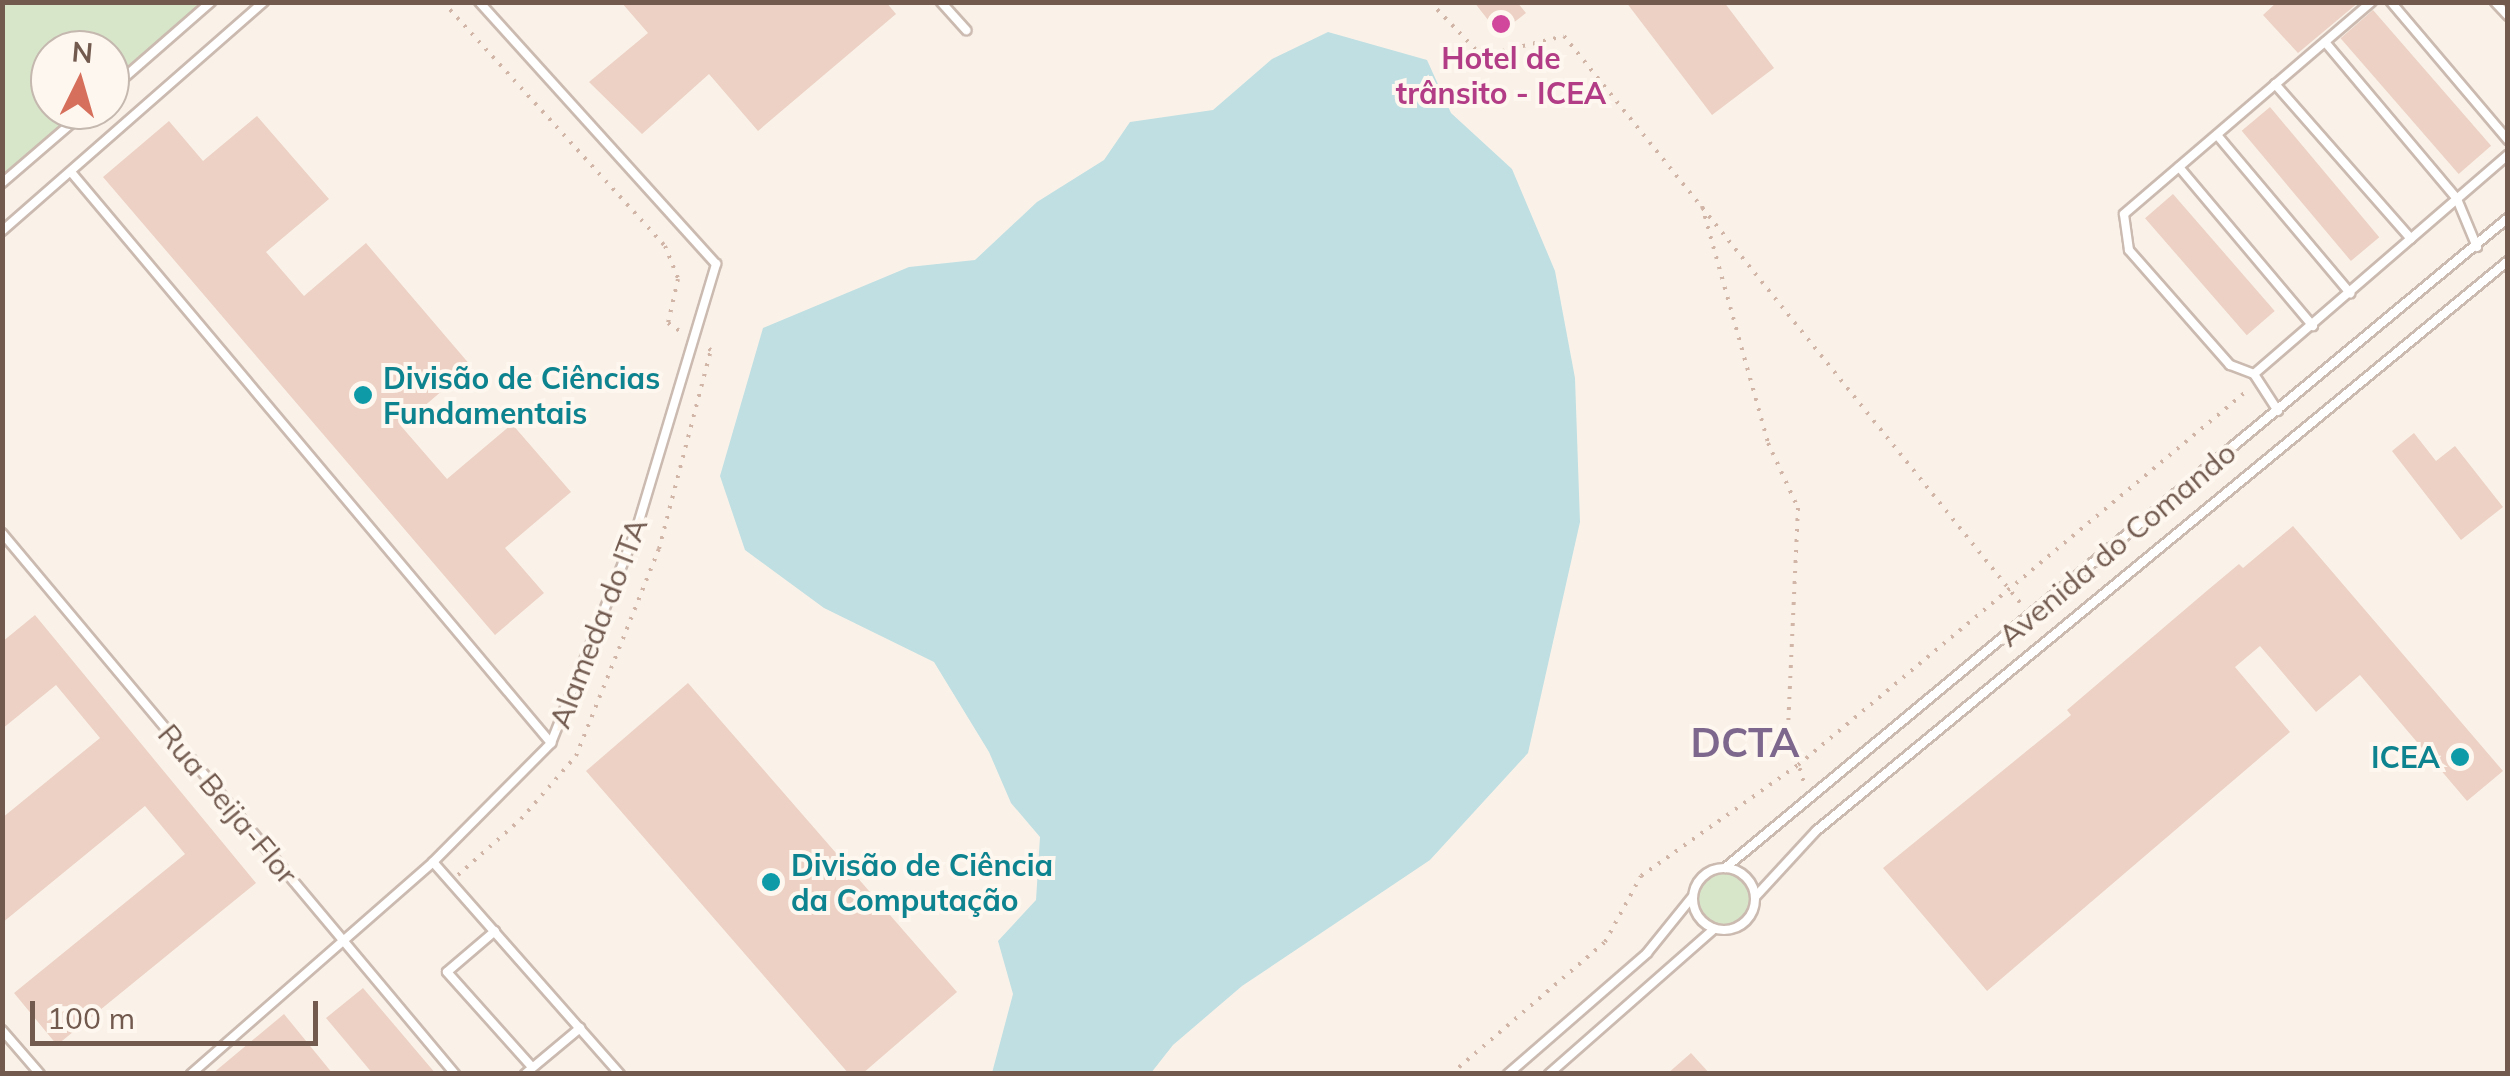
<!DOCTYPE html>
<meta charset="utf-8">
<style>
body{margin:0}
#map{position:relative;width:2510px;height:1076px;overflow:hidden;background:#faf2e9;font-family:Mulish,sans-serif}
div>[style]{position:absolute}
.green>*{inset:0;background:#d7e6c9}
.round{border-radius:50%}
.water>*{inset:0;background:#bfdfe2}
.building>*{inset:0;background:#ecd1c4;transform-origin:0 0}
.path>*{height:4px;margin-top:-2px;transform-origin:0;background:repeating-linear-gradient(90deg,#d1b5a7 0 2.5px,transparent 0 10.5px)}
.roads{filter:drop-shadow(2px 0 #cbbab0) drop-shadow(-2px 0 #cbbab0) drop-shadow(0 2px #cbbab0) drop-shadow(0 -2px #cbbab0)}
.lane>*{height:8px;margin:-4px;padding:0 4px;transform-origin:4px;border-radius:4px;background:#fff}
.lane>.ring{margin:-4px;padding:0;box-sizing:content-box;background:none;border:8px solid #fff;border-radius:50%}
.dots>*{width:28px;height:28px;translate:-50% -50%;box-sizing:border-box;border:5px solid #fdf7ef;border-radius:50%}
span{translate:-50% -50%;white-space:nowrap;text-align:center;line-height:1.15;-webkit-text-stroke:8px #fdf7ef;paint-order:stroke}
.hotel-label{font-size:30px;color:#b23c85;font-weight:700}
.culture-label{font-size:30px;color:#0d838f;font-weight:700}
.left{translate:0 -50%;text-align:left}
.right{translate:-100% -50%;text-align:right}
.street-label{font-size:30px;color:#725a4f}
.district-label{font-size:40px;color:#7e678d;font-weight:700}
.frame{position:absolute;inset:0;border:5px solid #725a4f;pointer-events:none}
.north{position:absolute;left:30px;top:30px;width:100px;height:100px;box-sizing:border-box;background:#fdf7ef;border:2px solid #c5b8af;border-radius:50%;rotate:5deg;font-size:28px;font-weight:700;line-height:40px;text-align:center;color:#725a4f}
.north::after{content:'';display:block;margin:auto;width:35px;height:45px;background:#d6705d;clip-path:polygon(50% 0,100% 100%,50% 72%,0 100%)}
.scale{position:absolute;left:30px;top:1001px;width:288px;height:45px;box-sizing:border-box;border:5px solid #725a4f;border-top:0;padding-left:12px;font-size:30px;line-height:35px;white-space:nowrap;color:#725a4f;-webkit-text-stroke:8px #fdf7ef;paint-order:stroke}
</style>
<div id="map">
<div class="green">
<i style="clip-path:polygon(3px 3px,211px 3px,110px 90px,110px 50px,50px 50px,50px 110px,87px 110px,3px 183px)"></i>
<i class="round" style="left:1697px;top:873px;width:54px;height:54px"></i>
</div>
<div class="water">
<i style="clip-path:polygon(1328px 32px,1427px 60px,1451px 113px,1512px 169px,1555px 271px,1575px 378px,1580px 522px,1528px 753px,1430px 860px,1242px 986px,1173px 1045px,1151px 1073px,992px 1073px,1013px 994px,998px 941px,1036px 900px,1040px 837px,1011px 803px,989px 752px,934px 662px,824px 608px,745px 550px,720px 476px,763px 328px,909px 267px,975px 260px,1037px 202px,1104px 160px,1130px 122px,1213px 110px,1272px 59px)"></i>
</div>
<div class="building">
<i style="clip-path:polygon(621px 2px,886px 2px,896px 14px,758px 131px,709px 74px,642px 134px,589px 82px,648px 33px)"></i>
<i style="clip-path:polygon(1474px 2px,1517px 2px,1526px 13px,1499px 34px)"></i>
<i style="clip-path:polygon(1626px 2px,1724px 2px,1774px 68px,1712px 115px)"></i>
<i style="clip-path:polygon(2277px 2px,2359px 2px,2298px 53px,2263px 15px)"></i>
<i style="left:2373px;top:10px;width:180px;height:43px;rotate:49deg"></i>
<i style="left:2270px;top:107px;width:170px;height:37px;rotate:50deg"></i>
<i style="clip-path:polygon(257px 116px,329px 199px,266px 252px,304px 296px,366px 243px,471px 366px,401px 426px,447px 479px,512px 424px,571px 492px,505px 548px,544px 593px,495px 635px,103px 177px,169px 121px,203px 161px)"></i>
<i style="left:2173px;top:194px;width:155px;height:37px;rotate:49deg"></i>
<i style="clip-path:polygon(2414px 433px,2436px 461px,2455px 446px,2503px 507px,2461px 540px,2392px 451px)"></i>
<i style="clip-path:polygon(2293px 526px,2503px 771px,2467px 801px,2360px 675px,2316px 712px,2260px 646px,2235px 667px,2290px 732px,1987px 991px,1883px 868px,2071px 715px,2067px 710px,2209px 589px,2239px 564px,2243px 568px)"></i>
<i style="clip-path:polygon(35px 615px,256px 883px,57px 1045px,14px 993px,185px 854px,145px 806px,2px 923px,2px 818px,100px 738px,56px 685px,2px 729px,2px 642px)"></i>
<i style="clip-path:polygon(688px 683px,957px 992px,862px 1074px,849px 1074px,586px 771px)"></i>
<i style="clip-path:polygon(363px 988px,436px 1074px,373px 1074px,326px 1018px)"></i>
<i style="clip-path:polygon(284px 1014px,333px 1074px,212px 1074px)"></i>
<i style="clip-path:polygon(1691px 1053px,1710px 1074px,1667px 1074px)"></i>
</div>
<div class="path">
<i style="left:443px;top:2px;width:330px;rotate:47.7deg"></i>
<i style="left:665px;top:246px;width:35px;rotate:68deg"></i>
<i style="left:678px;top:279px;width:45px;rotate:102.8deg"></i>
<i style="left:668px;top:323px;width:18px;rotate:34deg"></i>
<i style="left:1430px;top:2px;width:75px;rotate:46.1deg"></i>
<i style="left:1482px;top:56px;width:84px;rotate:-13.7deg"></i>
<i style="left:1564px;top:36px;width:730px;rotate:51.17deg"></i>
<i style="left:1702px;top:206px;width:246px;rotate:74.4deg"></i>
<i style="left:1768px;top:443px;width:72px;rotate:65.2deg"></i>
<i style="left:1798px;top:508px;width:220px;rotate:92.6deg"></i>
<i style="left:1788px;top:728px;width:57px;rotate:73.8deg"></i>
<i style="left:458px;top:875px;width:84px;rotate:-41.6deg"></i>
<i style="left:521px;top:819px;width:84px;rotate:-48.9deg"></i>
<i style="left:576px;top:756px;width:223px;rotate:-68.2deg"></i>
<i style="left:659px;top:549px;width:206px;rotate:-75.4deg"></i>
<i style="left:711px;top:350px;width:8px;rotate:-150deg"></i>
<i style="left:1451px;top:1074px;width:203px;rotate:-40.6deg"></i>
<i style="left:1605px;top:942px;width:75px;rotate:-61.4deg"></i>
<i style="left:1641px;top:876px;width:192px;rotate:-35.3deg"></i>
<i style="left:1798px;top:765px;width:586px;rotate:-39.81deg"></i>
</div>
<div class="roads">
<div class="lane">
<i style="left:941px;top:2px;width:38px;rotate:48deg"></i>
<i style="left:2391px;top:2px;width:181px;rotate:49.7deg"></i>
<i style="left:2495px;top:2px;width:19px;rotate:47deg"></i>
<i style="left:2325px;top:42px;width:205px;rotate:49.9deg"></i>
<i style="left:2457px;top:199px;width:52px;rotate:67.4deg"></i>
<i style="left:2275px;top:84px;width:206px;rotate:48.7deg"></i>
<i style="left:110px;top:90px;width:134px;rotate:-41.1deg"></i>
<i style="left:2217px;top:135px;width:207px;rotate:49.9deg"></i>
<i style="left:2179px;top:167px;width:208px;rotate:49.9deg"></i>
<i style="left:71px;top:172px;width:746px;rotate:49.95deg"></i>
<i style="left:2px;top:183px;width:112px;rotate:-40.7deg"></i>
<i style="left:2px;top:231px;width:348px;rotate:-41.2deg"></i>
<i style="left:2254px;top:374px;width:335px;rotate:-40.8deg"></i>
<i style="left:2278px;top:411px;width:44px;rotate:-123deg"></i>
<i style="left:2254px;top:374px;width:26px;rotate:-159deg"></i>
<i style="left:2230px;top:365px;width:153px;rotate:-131.3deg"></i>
<i style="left:2129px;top:250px;width:36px;rotate:-98deg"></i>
<i style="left:2124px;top:214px;width:326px;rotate:-40.6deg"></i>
<i style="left:2px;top:533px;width:706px;rotate:50.06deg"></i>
<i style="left:433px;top:862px;width:283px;rotate:48.6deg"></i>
<i class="ring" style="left:1693px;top:868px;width:54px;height:54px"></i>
<i style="left:1725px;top:868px;width:1018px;rotate:-39.7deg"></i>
<i style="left:1756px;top:896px;width:88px;rotate:-47.3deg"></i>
<i style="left:1816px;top:831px;width:897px;rotate:-39.48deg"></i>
<i style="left:495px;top:931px;width:63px;rotate:139.5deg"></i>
<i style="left:447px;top:972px;width:127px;rotate:48.2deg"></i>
<i style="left:2px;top:1030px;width:58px;rotate:49.2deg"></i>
<i style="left:191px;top:1074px;width:322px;rotate:-41.2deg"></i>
<i style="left:433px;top:862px;width:168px;rotate:-45.2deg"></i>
<i style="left:551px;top:743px;width:228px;rotate:-68.2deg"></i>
<i style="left:636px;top:531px;width:279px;rotate:-73.3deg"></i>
<i style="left:716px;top:264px;width:353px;rotate:-132.1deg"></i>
<i style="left:525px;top:1074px;width:72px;rotate:-39.9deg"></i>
<i style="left:1508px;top:1074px;width:184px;rotate:-41deg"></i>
<i style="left:1647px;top:953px;width:73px;rotate:-51.1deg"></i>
<i style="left:1549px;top:1074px;width:220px;rotate:-41.3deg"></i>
</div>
</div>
<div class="dots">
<i style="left:1501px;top:24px;background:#d1479c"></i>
<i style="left:363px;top:395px;background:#0f9aa8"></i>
<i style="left:2460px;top:757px;background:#0f9aa8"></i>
<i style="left:771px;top:882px;background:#0f9aa8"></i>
</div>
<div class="hotel-label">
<span style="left:1501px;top:75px">Hotel de<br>trânsito - ICEA</span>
</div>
<div class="culture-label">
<span class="left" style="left:383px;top:395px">Divisão de Ciências<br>Fundamentais</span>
<span class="right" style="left:2440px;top:757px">ICEA</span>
<span class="left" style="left:791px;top:882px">Divisão de Ciência<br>da Computação</span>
</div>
<div class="street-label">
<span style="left:2117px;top:544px;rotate:-40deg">Avenida do Comando</span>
<span style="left:598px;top:623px;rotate:-69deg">Alameda do ITA</span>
<span style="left:228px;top:804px;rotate:50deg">Rua Beija-Flor</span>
</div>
<div class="district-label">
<span style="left:1745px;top:742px">DCTA</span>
</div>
<div class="frame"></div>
<div class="north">N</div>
<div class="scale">100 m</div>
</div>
